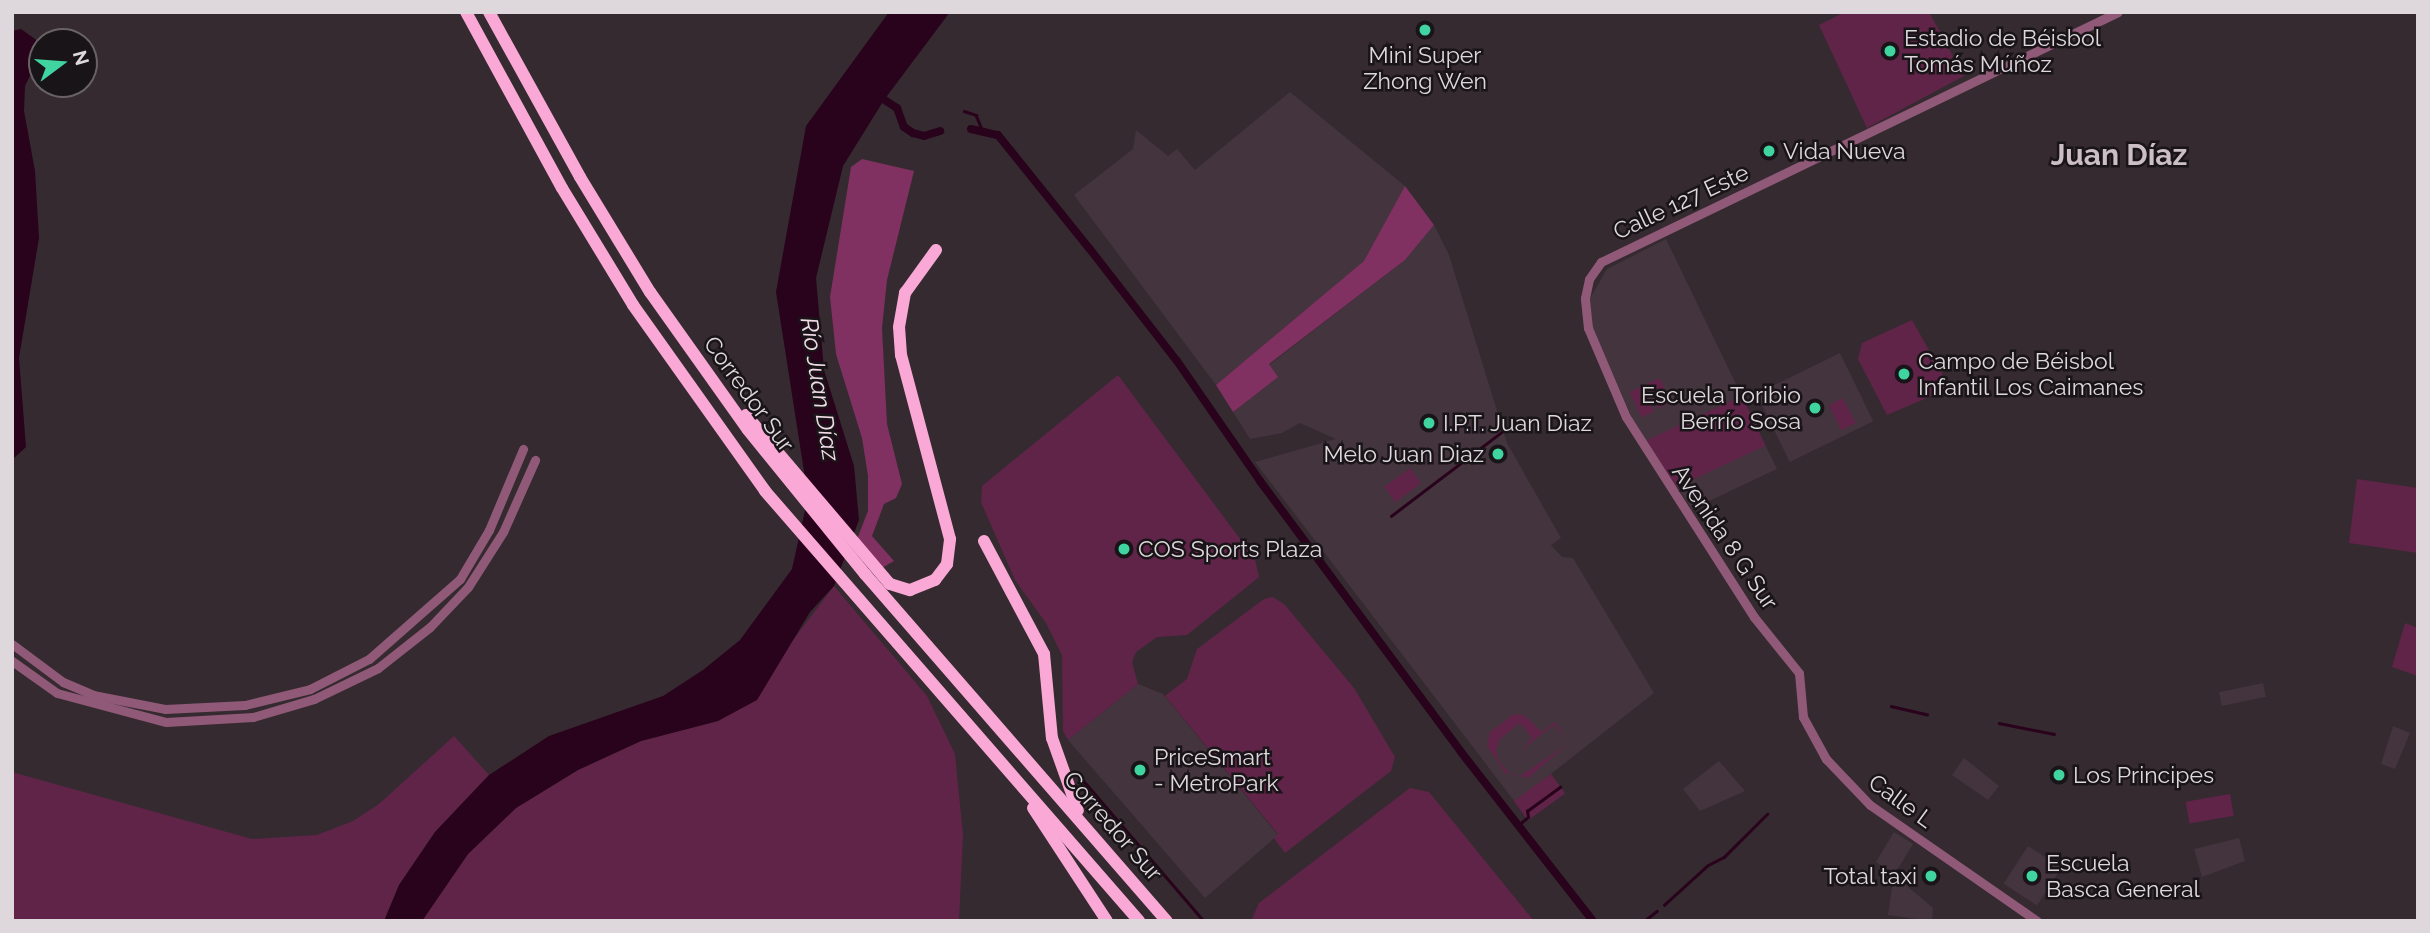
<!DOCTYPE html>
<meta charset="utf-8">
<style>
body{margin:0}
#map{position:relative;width:2430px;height:933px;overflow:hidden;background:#352a30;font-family:Raleway,sans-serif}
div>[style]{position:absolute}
.built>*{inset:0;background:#44343d;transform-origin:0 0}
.green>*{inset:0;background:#602449;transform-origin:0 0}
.forest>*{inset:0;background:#803061}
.water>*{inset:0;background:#29021b}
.stream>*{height:2.5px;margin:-1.25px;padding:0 1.25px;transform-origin:1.25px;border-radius:1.25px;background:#29021b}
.canal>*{height:8px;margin:-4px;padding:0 4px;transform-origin:4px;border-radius:4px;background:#29021b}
.tertiary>*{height:9px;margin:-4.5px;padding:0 4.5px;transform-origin:4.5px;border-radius:4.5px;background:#905978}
.motorway>*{height:12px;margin:-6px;padding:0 6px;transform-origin:6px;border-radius:6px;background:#faa8d5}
.dots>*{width:19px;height:19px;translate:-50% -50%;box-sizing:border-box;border:4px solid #191417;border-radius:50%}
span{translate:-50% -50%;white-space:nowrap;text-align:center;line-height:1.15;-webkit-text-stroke:5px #191417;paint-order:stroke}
.poi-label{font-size:23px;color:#ded7db}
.left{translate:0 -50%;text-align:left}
.right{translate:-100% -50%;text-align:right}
.street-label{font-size:23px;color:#ded7db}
.water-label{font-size:24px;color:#f3dbe7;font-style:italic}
.district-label{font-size:30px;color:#ccbec5;font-weight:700}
.frame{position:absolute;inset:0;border:14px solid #ded7db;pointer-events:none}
.north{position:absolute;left:28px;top:28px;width:70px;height:70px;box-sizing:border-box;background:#191417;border:2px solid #686265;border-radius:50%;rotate:74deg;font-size:19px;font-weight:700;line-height:28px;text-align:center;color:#ded7db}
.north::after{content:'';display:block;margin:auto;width:24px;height:32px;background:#40d4a1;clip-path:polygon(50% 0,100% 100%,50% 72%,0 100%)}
</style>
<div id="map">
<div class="built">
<i style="clip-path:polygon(1290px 92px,1405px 186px,1365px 261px,1216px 385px,1074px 195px,1133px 149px,1136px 130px,1168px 156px,1177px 149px,1195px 170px)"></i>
<i style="clip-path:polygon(1434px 225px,1449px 255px,1507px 443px,1561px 538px,1551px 545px,1562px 557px,1573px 558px,1654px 693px,1515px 802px,1255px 462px,1336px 439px,1300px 423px,1282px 433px,1250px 439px,1233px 412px,1277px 377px,1269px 365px,1405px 260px)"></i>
<i style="clip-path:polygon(1666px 239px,1777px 469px,1692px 509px,1632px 418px,1590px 321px,1588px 302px,1607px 269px)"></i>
<i style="left:1840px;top:353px;width:76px;height:93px;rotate:64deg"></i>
<i style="left:2263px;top:683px;width:14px;height:45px;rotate:78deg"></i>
<i style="clip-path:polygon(1138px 684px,1163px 694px,1278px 835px,1205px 898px,1068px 740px)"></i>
<i style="clip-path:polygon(2393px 726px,2410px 733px,2395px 769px,2381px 764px)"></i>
<i style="clip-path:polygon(1964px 758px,1999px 786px,1988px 800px,1952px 775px)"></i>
<i style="clip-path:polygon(1719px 761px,1745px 791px,1700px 811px,1683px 789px)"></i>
<i style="clip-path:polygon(1894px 832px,1913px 844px,1894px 875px,1933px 908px,1932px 921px,1888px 915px,1894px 875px,1876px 862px)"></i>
<i style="clip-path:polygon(2239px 838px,2245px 861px,2202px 877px,2194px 849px)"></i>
<i style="left:2028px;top:846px;width:40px;height:45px;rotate:33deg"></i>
</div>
<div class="green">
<i style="clip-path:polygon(1845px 12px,1929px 12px,1964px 76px,1867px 128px,1819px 25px)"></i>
<i style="clip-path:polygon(1912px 320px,1948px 384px,1943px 391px,1887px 415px,1858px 359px,1862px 343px)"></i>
<i style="clip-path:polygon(1118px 375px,1255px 559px,1259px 577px,1187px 635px,1157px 637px,1136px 652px,1132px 662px,1138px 684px,1068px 740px,1063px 731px,1062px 655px,1046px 623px,1015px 580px,981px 502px,982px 486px)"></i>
<i style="left:1660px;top:378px;width:27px;height:14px;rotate:66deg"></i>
<i style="left:1642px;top:386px;width:28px;height:14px;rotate:64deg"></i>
<i style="left:1742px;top:396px;width:55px;height:105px;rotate:65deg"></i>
<i style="left:1843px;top:398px;width:28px;height:16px;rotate:63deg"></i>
<i style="left:1410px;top:468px;width:19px;height:32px;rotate:54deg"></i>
<i style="clip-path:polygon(2357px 479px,2418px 488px,2418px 553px,2349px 543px)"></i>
<i style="clip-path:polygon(834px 586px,927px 696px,955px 754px,963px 835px,959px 921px,422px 921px,468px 854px,516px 808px,578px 770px,641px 741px,718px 721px,787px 648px)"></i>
<i style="clip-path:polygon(1273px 597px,1285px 605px,1354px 688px,1395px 757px,1391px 771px,1285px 853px,1274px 838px,1278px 834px,1165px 696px,1187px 679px,1197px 649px,1264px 599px)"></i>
<i style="clip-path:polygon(2405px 623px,2418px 628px,2418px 676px,2392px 667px)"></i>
<i style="clip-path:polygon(1514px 714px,1524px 715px,1542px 732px,1555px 722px,1567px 739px,1554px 725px,1520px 751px,1532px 738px,1520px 723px,1500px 739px,1496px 750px,1498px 760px,1509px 773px,1520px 776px,1568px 744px,1528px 778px,1505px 773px,1487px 746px,1490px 732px)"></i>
<i style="clip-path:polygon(454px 736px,489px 775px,435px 832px,399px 885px,384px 921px,12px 921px,12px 772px,252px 839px,317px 835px,353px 821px,379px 804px)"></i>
<i style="left:1551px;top:774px;width:24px;height:46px;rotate:54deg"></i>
<i style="clip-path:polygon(1410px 788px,1429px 792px,1534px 921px,1251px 921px,1259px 903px)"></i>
<i style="left:2230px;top:794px;width:22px;height:45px;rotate:80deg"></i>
</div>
<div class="forest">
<i style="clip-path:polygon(862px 159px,914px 171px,887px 280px,882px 328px,887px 424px,902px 484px,896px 498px,884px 504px,872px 536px,894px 561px,882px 568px,857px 539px,868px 511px,868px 476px,862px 438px,836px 354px,830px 297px,851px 167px)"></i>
<i style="clip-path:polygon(1405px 186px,1434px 225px,1405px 260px,1269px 364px,1278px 377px,1233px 412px,1216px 385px,1364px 261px)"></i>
</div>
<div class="water">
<i style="clip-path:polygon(889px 12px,950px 12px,884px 100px,843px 166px,816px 278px,824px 370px,854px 466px,859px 520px,834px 586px,810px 612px,757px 700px,718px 721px,641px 741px,578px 770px,516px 808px,468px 854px,422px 921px,384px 921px,399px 885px,435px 832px,489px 775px,549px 736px,663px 696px,703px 670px,740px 640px,792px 569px,808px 497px,776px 292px,806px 126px)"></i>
<i style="clip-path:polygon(21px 29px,39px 42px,39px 57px,25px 86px,24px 111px,35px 171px,39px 238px,19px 358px,26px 447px,14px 458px,12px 31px)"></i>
</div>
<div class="stream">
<i style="left:964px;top:111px;width:13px;rotate:18deg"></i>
<i style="left:976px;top:115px;width:15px;rotate:67deg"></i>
<i style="left:1391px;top:516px;width:141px;rotate:-37.2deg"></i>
<i style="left:1891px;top:706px;width:37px;rotate:13deg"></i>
<i style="left:1999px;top:723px;width:56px;rotate:11.3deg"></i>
<i style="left:1077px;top:773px;width:195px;rotate:49.4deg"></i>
<i style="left:1517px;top:826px;width:14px;rotate:-39deg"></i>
<i style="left:1528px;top:817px;width:6px;rotate:-99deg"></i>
<i style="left:1527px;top:811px;width:41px;rotate:-36deg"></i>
<i style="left:1664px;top:905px;width:59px;rotate:-42.3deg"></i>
<i style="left:1708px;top:865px;width:18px;rotate:-27deg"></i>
<i style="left:1724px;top:857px;width:61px;rotate:-45deg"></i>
<i style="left:1644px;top:921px;width:16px;rotate:-38deg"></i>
</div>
<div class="canal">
<i style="left:877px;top:95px;width:24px;rotate:33deg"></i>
<i style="left:897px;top:108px;width:20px;rotate:70deg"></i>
<i style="left:904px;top:127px;width:11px;rotate:34deg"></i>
<i style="left:913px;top:133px;width:11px;rotate:15deg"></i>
<i style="left:924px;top:136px;width:17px;rotate:-17deg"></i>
<i style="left:971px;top:129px;width:28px;rotate:13deg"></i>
<i style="left:998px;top:135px;width:145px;rotate:51.2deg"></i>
<i style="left:1089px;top:248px;width:143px;rotate:52.1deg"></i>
<i style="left:1177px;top:361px;width:146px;rotate:55.3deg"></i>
<i style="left:1260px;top:481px;width:337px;rotate:53.4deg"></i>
<i style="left:1461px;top:752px;width:214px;rotate:52deg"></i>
</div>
<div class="tertiary">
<i style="left:12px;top:644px;width:64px;rotate:36.7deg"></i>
<i style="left:63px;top:682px;width:33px;rotate:23deg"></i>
<i style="left:93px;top:695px;width:73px;rotate:11deg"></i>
<i style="left:165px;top:709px;width:80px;rotate:-2.9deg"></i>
<i style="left:245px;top:705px;width:67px;rotate:-13.8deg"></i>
<i style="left:310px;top:689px;width:66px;rotate:-27deg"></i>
<i style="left:369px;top:659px;width:121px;rotate:-41.3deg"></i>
<i style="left:460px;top:579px;width:57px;rotate:-59.4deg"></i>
<i style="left:489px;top:530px;width:88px;rotate:-67.2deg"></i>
<i style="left:12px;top:661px;width:55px;rotate:35.4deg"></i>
<i style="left:57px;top:693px;width:113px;rotate:14.9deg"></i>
<i style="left:166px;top:722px;width:87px;rotate:-3.3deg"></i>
<i style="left:253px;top:717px;width:64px;rotate:-16.4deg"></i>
<i style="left:314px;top:699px;width:71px;rotate:-25.8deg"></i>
<i style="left:378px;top:668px;width:66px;rotate:-38.3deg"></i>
<i style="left:430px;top:627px;width:55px;rotate:-46.5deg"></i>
<i style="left:468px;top:587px;width:65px;rotate:-57.5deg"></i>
<i style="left:503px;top:532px;width:79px;rotate:-66deg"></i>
<i style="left:2037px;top:921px;width:203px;rotate:-145.2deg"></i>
<i style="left:1870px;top:805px;width:64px;rotate:-133.7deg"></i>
<i style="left:1826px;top:759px;width:48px;rotate:-118.7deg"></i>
<i style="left:1803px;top:717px;width:44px;rotate:-95.2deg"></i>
<i style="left:1799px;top:673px;width:72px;rotate:-128.8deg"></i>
<i style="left:1754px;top:617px;width:237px;rotate:-122.6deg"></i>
<i style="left:1626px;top:417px;width:97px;rotate:-113.1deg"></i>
<i style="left:1588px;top:328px;width:30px;rotate:-96deg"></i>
<i style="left:1585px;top:298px;width:19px;rotate:-78deg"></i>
<i style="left:1589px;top:279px;width:21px;rotate:-55deg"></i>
<i style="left:1601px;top:262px;width:574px;rotate:-25.81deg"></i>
</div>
<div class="motorway">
<i style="left:466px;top:12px;width:200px;rotate:61.4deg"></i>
<i style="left:562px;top:188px;width:137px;rotate:58.7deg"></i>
<i style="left:633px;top:305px;width:228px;rotate:54.6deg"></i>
<i style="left:765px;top:491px;width:570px;rotate:48.98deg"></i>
<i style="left:489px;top:12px;width:188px;rotate:61.1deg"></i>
<i style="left:580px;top:177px;width:135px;rotate:58.7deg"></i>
<i style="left:650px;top:292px;width:169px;rotate:54.6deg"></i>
<i style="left:748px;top:430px;width:186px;rotate:50.9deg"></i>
<i style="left:865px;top:574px;width:460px;rotate:49deg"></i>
<i style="left:746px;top:415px;width:222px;rotate:49.6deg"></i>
<i style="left:890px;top:584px;width:21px;rotate:17deg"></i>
<i style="left:910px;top:590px;width:27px;rotate:-22deg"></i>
<i style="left:935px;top:580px;width:20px;rotate:-53deg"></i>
<i style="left:947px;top:564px;width:25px;rotate:-83deg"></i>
<i style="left:950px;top:539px;width:190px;rotate:-104.9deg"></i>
<i style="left:901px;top:355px;width:28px;rotate:-94deg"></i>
<i style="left:899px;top:327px;width:35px;rotate:-80deg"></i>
<i style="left:905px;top:293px;width:53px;rotate:-54.2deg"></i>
<i style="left:984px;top:541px;width:128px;rotate:62deg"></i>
<i style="left:1044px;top:654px;width:84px;rotate:84.6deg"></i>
<i style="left:1052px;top:738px;width:77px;rotate:70.4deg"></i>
<i style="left:1033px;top:808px;width:135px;rotate:56.8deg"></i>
</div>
<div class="dots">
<i style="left:1425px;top:30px;background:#40d4a1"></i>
<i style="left:1890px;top:51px;background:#40d4a1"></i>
<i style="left:1769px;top:151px;background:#40d4a1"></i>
<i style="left:1904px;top:374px;background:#40d4a1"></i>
<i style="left:1815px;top:408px;background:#40d4a1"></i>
<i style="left:1429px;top:423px;background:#40d4a1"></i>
<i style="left:1498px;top:454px;background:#40d4a1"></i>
<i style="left:1124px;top:549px;background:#40d4a1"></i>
<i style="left:1140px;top:770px;background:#40d4a1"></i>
<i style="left:2059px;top:775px;background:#40d4a1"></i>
<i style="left:1931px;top:876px;background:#40d4a1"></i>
<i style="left:2032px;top:876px;background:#40d4a1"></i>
</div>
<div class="poi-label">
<span class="left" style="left:1904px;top:51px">Estadio de Béisbol<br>Tomás Múñoz</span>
<span style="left:1425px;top:68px">Mini Super<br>Zhong Wen</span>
<span class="left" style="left:1783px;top:151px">Vida Nueva</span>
<span class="left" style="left:1918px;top:374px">Campo de Béisbol<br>Infantil Los Caimanes</span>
<span class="right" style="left:1801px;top:408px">Escuela Toribio<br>Berrío Sosa</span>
<span class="left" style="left:1443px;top:423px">I.P.T. Juan Diaz</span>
<span class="right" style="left:1484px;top:454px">Melo Juan Diaz</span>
<span class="left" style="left:1138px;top:549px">COS Sports Plaza</span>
<span class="left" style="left:1154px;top:770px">PriceSmart<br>- MetroPark</span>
<span class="left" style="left:2073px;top:775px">Los Principes</span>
<span class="left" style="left:2046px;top:876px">Escuela<br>Basca General</span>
<span class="right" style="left:1917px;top:876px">Total taxi</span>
</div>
<div class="street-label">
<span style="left:1681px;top:202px;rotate:-25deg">Calle 127 Este</span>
<span style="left:749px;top:394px;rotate:54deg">Corredor Sur</span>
<span style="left:1725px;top:537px;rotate:56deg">Avenida 8 G Sur</span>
<span style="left:1901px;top:801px;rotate:36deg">Calle L</span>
<span style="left:1113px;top:826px;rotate:49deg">Corredor Sur</span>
</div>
<div class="water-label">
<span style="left:820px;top:389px;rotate:81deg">Río Juan Díaz</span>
</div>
<div class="district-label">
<span style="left:2119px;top:155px">Juan Díaz</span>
</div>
<div class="frame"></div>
<div class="north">N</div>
</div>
